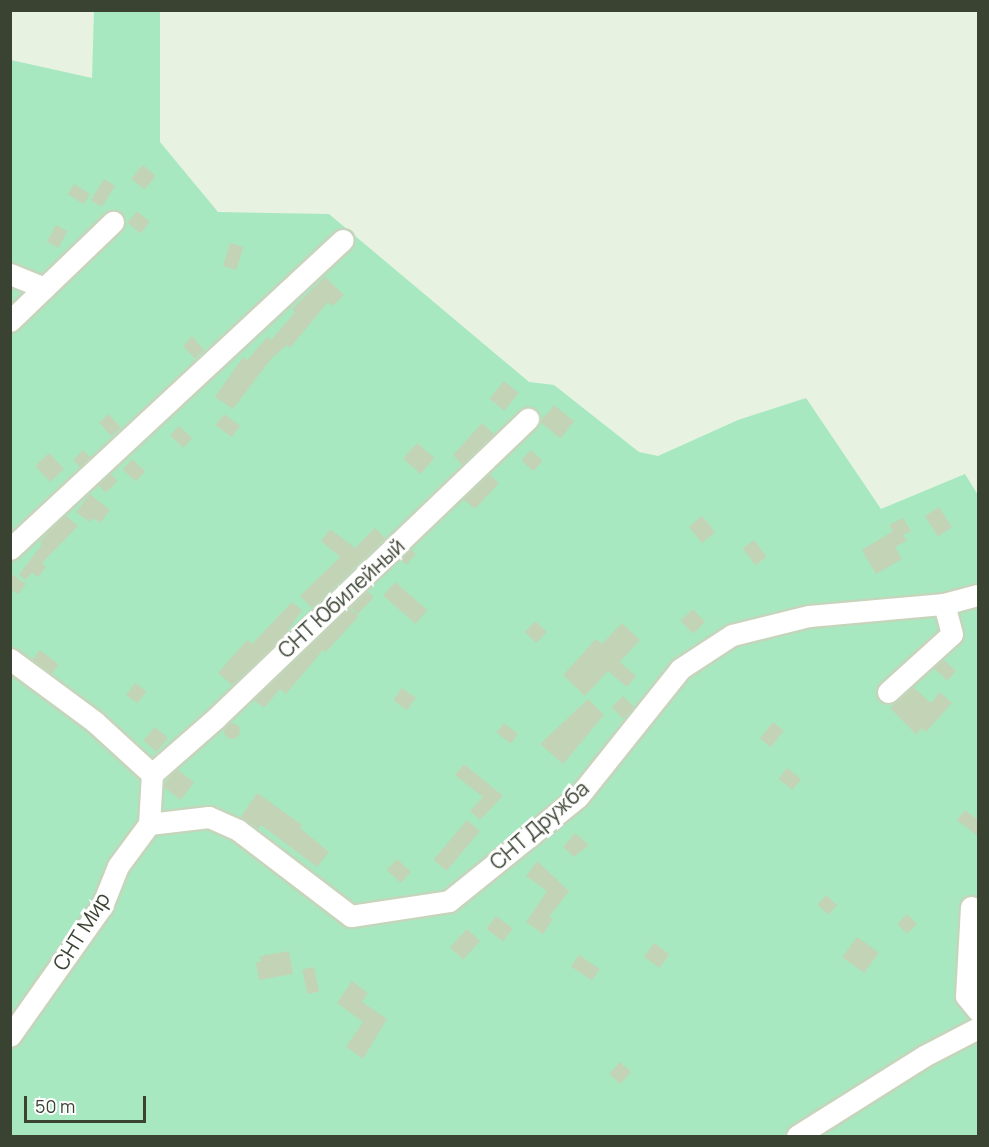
<!DOCTYPE html>
<meta charset="utf-8">
<style>
body{margin:0}
#map{position:relative;width:989px;height:1147px;overflow:hidden;background:#e7f2e1;font-family:Manrope,sans-serif}
div>[style]{position:absolute}
.green>*{inset:0;background:#a7e8c1}
.building>*{inset:0;background:#c3d3b6;transform-origin:0 0}
.round{border-radius:50%}
.roads{filter:drop-shadow(2px 0 #c5d5bb) drop-shadow(-2px 0 #c5d5bb) drop-shadow(0 2px #c5d5bb) drop-shadow(0 -2px #c5d5bb)}
.minor>*{height:21px;margin:-10.5px;padding:0 10.5px;transform-origin:10.5px;border-radius:10.5px;background:#fff}
span{translate:-50% -50%;white-space:nowrap;text-align:center;line-height:1.15;-webkit-text-stroke:6px #fff;paint-order:stroke}
.street-label{font-size:21px;color:#3a4332}
.frame{position:absolute;inset:0;border:12px solid #3a4332;pointer-events:none}
.scale{position:absolute;left:24px;top:1096px;width:122px;height:27px;box-sizing:border-box;border:3px solid #3a4332;border-top:0;padding-left:8px;font-size:18px;line-height:21px;white-space:nowrap;color:#3a4332;-webkit-text-stroke:4px #fff;paint-order:stroke}
</style>
<div id="map">
<div class="green">
<i style="clip-path:polygon(94px 11px,160px 11px,160px 142px,218px 212px,329px 214px,529px 382px,554px 385px,639px 452px,658px 456px,738px 420px,806px 398px,881px 509px,965px 474px,978px 495px,978px 1136px,11px 1136px,11px 60px,92px 78px)"></i>
</div>
<div class="building">
<i style="left:143px;top:165px;width:17px;height:18px;rotate:40deg"></i>
<i style="left:104px;top:179px;width:13px;height:25px;rotate:32deg"></i>
<i style="left:74px;top:184px;width:19px;height:12px;rotate:32deg"></i>
<i style="left:137px;top:211px;width:17px;height:15px;rotate:40deg"></i>
<i style="left:56px;top:225px;width:13px;height:19px;rotate:29deg"></i>
<i style="left:230px;top:243px;width:14px;height:24px;rotate:17deg"></i>
<i style="clip-path:polygon(325px 277px,344px 295px,333px 306px,328px 302px,290px 348px,287px 345px,271px 359px,233px 409px,215px 397px,243px 357px,247px 360px,267px 337px,271px 340px,295px 312px,292px 309px)"></i>
<i style="clip-path:polygon(192px 336px,204px 350px,195px 359px,183px 346px)"></i>
<i style="left:504px;top:381px;width:19px;height:23px;rotate:39deg"></i>
<i style="left:554px;top:405px;width:26px;height:22px;rotate:39deg"></i>
<i style="left:109px;top:414px;width:18px;height:13px;rotate:49deg"></i>
<i style="left:224px;top:414px;width:20px;height:14px;rotate:37deg"></i>
<i style="clip-path:polygon(482px 423px,494px 434px,462px 465px,453px 455px)"></i>
<i style="left:179px;top:426px;width:18px;height:13px;rotate:43deg"></i>
<i style="left:417px;top:443px;width:23px;height:21px;rotate:41deg"></i>
<i style="left:83px;top:450px;width:10px;height:14px;rotate:45deg"></i>
<i style="left:531px;top:450px;width:16px;height:14px;rotate:43deg"></i>
<i style="left:49px;top:453px;width:22px;height:19px;rotate:47deg"></i>
<i style="left:132px;top:459px;width:18px;height:14px;rotate:43deg"></i>
<i style="left:110px;top:473px;width:11px;height:17px;rotate:45deg"></i>
<i style="clip-path:polygon(489px 474px,499px 483px,475px 509px,463px 499px)"></i>
<i style="clip-path:polygon(90px 494px,110px 510px,100px 523px,93px 518px,90px 522px,76px 512px)"></i>
<i style="left:939px;top:507px;width:24px;height:17px;rotate:57deg"></i>
<i style="clip-path:polygon(65px 515px,78px 526px,42px 563px,46px 567px,38px 577px,32px 573px,25px 580px,19px 575px,42px 544px,40px 542px)"></i>
<i style="left:702px;top:516px;width:21px;height:17px;rotate:51deg"></i>
<i style="clip-path:polygon(903px 518px,911px 531px,903px 535px,907px 541px,895px 547px,902px 559px,876px 574px,862px 550px,893px 531px,889px 525px)"></i>
<i style="clip-path:polygon(375px 528px,385px 538px,312px 608px,300px 596px,340px 557px,321px 541px,330px 529px,355px 548px)"></i>
<i style="left:754px;top:540px;width:21px;height:14px;rotate:53deg"></i>
<i style="clip-path:polygon(411px 549px,416px 554px,406px 565px,400px 559px)"></i>
<i style="clip-path:polygon(10px 573px,26px 584px,18px 594px,10px 589px)"></i>
<i style="left:395px;top:582px;width:43px;height:18px;rotate:41deg"></i>
<i style="clip-path:polygon(367px 591px,374px 597px,358px 614px,350px 607px)"></i>
<i style="clip-path:polygon(292px 602px,302px 610px,284px 636px,232px 685px,218px 673px,247px 640px,252px 644px)"></i>
<i style="clip-path:polygon(349px 608px,359px 616px,326px 652px,323px 650px,286px 694px,280px 689px,264px 708px,254px 700px)"></i>
<i style="left:693px;top:609px;width:18px;height:17px;rotate:47deg"></i>
<i style="left:535px;top:621px;width:16px;height:15px;rotate:43deg"></i>
<i style="clip-path:polygon(622px 623px,640px 640px,620px 662px,636px 676px,627px 687px,608px 671px,585px 696px,563px 675px,596px 639px,602px 644px)"></i>
<i style="left:40px;top:650px;width:24px;height:13px;rotate:38deg"></i>
<i style="left:943px;top:659px;width:18px;height:13px;rotate:43deg"></i>
<i style="left:135px;top:683px;width:14px;height:15px;rotate:36deg"></i>
<i style="clip-path:polygon(913px 687px,931px 703px,940px 692px,952px 703px,926px 732px,921px 728px,917px 735px,890px 708px)"></i>
<i style="left:402px;top:688px;width:17px;height:15px;rotate:36deg"></i>
<i style="left:623px;top:696px;width:16px;height:16px;rotate:45deg"></i>
<i style="clip-path:polygon(588px 699px,604px 715px,563px 764px,540px 744px)"></i>
<i style="left:773px;top:722px;width:14px;height:21px;rotate:39deg"></i>
<i style="left:504px;top:723px;width:18px;height:12px;rotate:38deg"></i>
<i class="round" style="left:224px;top:723px;width:16px;height:16px"></i>
<i style="left:155px;top:727px;width:17px;height:18px;rotate:40deg"></i>
<i style="clip-path:polygon(464px 764px,503px 796px,480px 820px,470px 811px,483px 797px,455px 775px)"></i>
<i style="left:787px;top:768px;width:18px;height:14px;rotate:38deg"></i>
<i style="left:177px;top:769px;width:22px;height:22px;rotate:39deg"></i>
<i style="clip-path:polygon(257px 793px,302px 825px,300px 828px,329px 852px,317px 867px,261px 825px,258px 829px,241px 817px)"></i>
<i style="clip-path:polygon(965px 810px,978px 820px,978px 836px,957px 820px)"></i>
<i style="left:467px;top:820px;width:17px;height:52px;rotate:40deg"></i>
<i style="clip-path:polygon(575px 833px,589px 845px,574px 857px,563px 847px)"></i>
<i style="left:397px;top:859px;width:19px;height:15px;rotate:43deg"></i>
<i style="clip-path:polygon(537px 861px,569px 891px,549px 917px,553px 919px,543px 934px,526px 922px,547px 891px,526px 876px)"></i>
<i style="left:826px;top:895px;width:15px;height:13px;rotate:42deg"></i>
<i style="left:907px;top:914px;width:14px;height:14px;rotate:45deg"></i>
<i style="left:496px;top:916px;width:21px;height:16px;rotate:37deg"></i>
<i style="left:467px;top:929px;width:18px;height:25px;rotate:43deg"></i>
<i style="left:857px;top:937px;width:27px;height:25px;rotate:36deg"></i>
<i style="left:654px;top:943px;width:19px;height:17px;rotate:36deg"></i>
<i style="clip-path:polygon(289px 951px,293px 974px,259px 980px,256px 962px,261px 962px,260px 956px)"></i>
<i style="left:579px;top:955px;width:25px;height:14px;rotate:34deg"></i>
<i style="left:314px;top:967px;width:25px;height:12px;rotate:78deg"></i>
<i style="clip-path:polygon(352px 981px,368px 993px,362px 1002px,387px 1019px,363px 1059px,346px 1047px,363px 1022px,337px 1003px)"></i>
<i style="left:620px;top:1062px;width:15px;height:16px;rotate:42deg"></i>
</div>
<div class="roads">
<div class="minor">
<i style="left:10px;top:274px;width:37px;rotate:22deg"></i>
<i style="left:10px;top:321px;width:143px;rotate:-43.9deg"></i>
<i style="left:10px;top:549px;width:454px;rotate:-42.9deg"></i>
<i style="left:10px;top:659px;width:106px;rotate:36.5deg"></i>
<i style="left:95px;top:722px;width:77px;rotate:42.4deg"></i>
<i style="left:152px;top:774px;width:50px;rotate:93.4deg"></i>
<i style="left:888px;top:692px;width:86px;rotate:-42.2deg"></i>
<i style="left:952px;top:634px;width:31px;rotate:-105deg"></i>
<i style="left:152px;top:774px;width:86px;rotate:-41.2deg"></i>
<i style="left:217px;top:717px;width:431px;rotate:-43.8deg"></i>
<i style="left:149px;top:824px;width:60px;rotate:-6.7deg"></i>
<i style="left:209px;top:817px;width:32px;rotate:24deg"></i>
<i style="left:238px;top:830px;width:142px;rotate:37.3deg"></i>
<i style="left:351px;top:916px;width:99px;rotate:-8.7deg"></i>
<i style="left:449px;top:901px;width:166px;rotate:-38.9deg"></i>
<i style="left:578px;top:797px;width:164px;rotate:-51.4deg"></i>
<i style="left:680px;top:669px;width:62px;rotate:-33.2deg"></i>
<i style="left:732px;top:635px;width:79px;rotate:-13.9deg"></i>
<i style="left:809px;top:616px;width:136px;rotate:-5.1deg"></i>
<i style="left:944px;top:604px;width:35px;rotate:-15deg"></i>
<i style="left:971px;top:907px;width:89px;rotate:93.2deg"></i>
<i style="left:966px;top:996px;width:19px;rotate:51deg"></i>
<i style="left:10px;top:1036px;width:159px;rotate:-54.7deg"></i>
<i style="left:102px;top:906px;width:43px;rotate:-68.2deg"></i>
<i style="left:118px;top:866px;width:52px;rotate:-53.6deg"></i>
<i style="left:797px;top:1136px;width:150px;rotate:-32.2deg"></i>
<i style="left:924px;top:1056px;width:61px;rotate:-27.4deg"></i>
</div>
</div>
<div class="street-label">
<span style="left:341px;top:598px;rotate:-43deg">СНТ Юбилейный</span>
<span style="left:539px;top:825px;rotate:-41deg">СНТ Дружба</span>
<span style="left:81px;top:931px;rotate:-58deg">СНТ Мир</span>
</div>
<div class="frame"></div>
<div class="scale">50 m</div>
</div>
